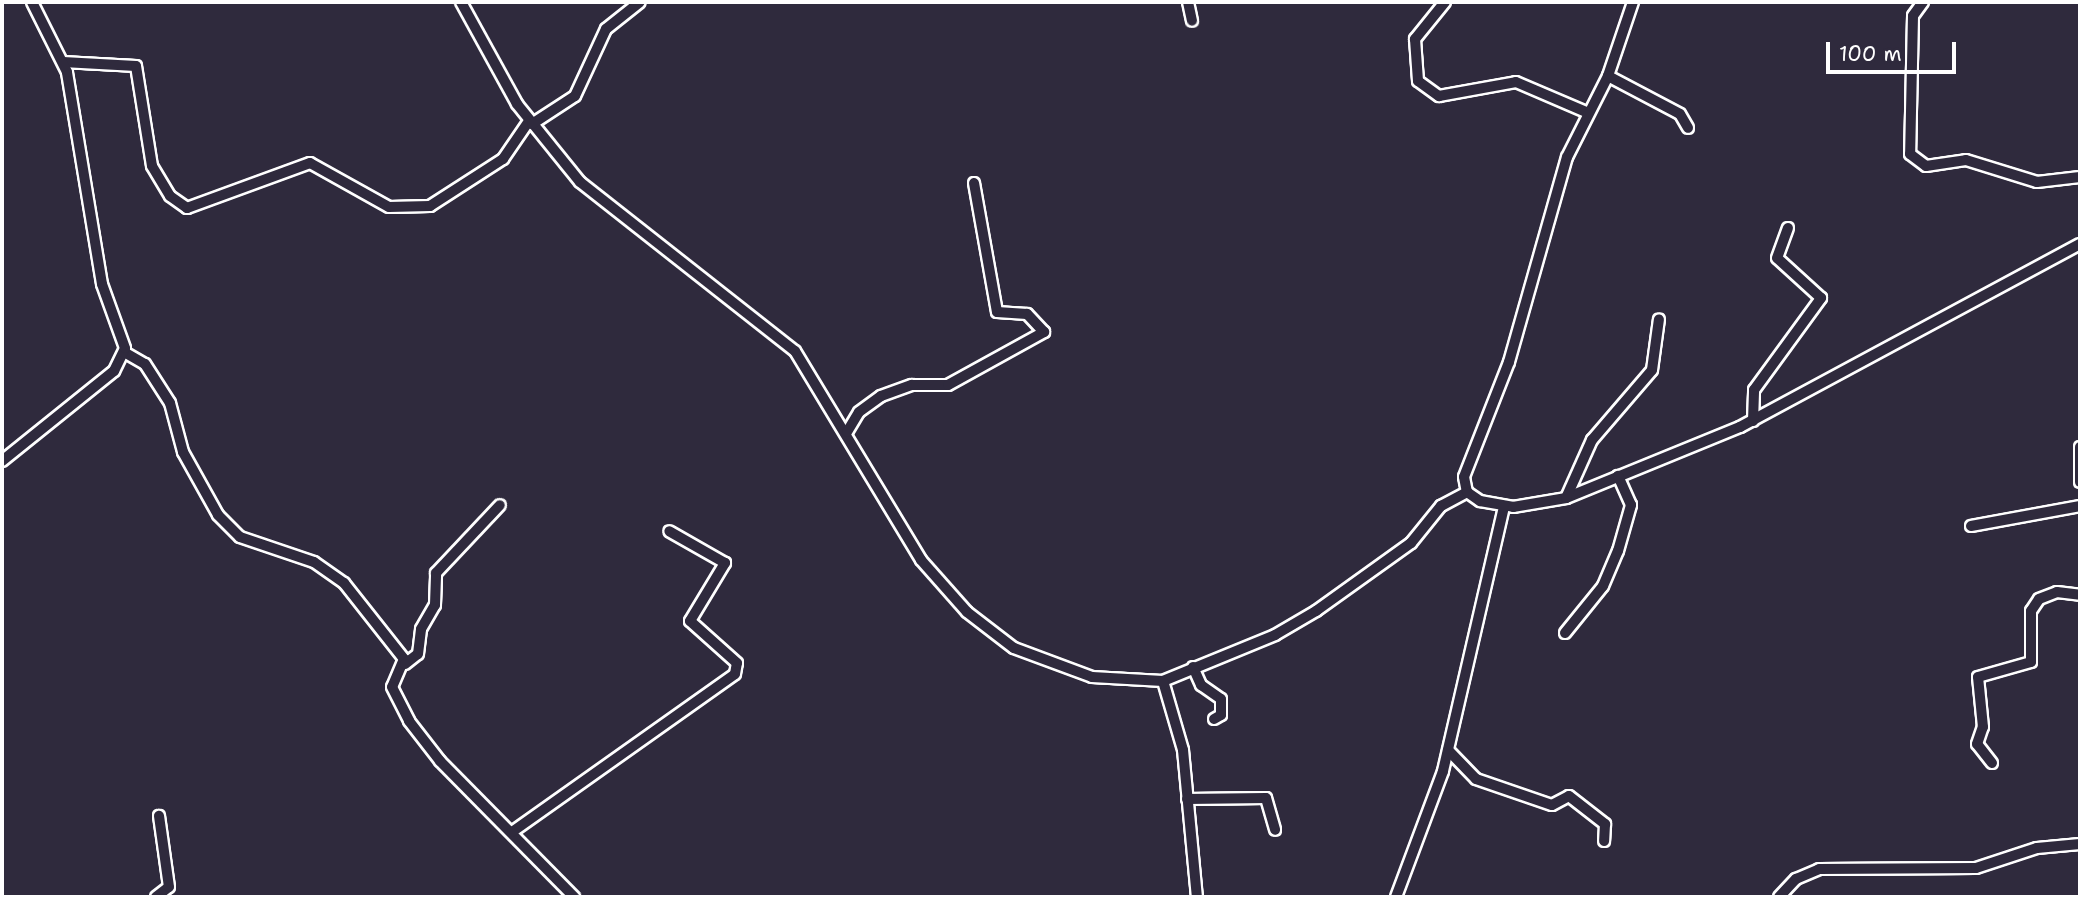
<!DOCTYPE html>
<style>
body{margin:0}
#map{position:relative;width:2082px;height:899px;overflow:hidden;background:#2f2a3d;font-family:"Shantell Sans",sans-serif}
div>[style]{position:absolute}
.roads{filter:drop-shadow(2px 0 #fff) drop-shadow(-2px 0 #fff) drop-shadow(0 2px #fff) drop-shadow(0 -2px #fff)}
.minor>*{height:10px;margin:-5px;padding:0 5px;transform-origin:5px;border-radius:5px;background:#2f2a3d}
span{translate:-50% -50%;white-space:nowrap;text-align:center;line-height:1.15;-webkit-text-stroke:6px #2f2a3d;paint-order:stroke}
.frame{position:absolute;inset:0;border:4px solid #fff;pointer-events:none}
.scale{position:absolute;left:1826px;top:42px;width:130px;height:32px;box-sizing:border-box;border:4px solid #fff;border-top:0;padding-left:9px;font-size:21px;line-height:24px;white-space:nowrap;color:#fff;-webkit-text-stroke:5px #2f2a3d;paint-order:stroke}
</style>
<div id="map">
<div class="roads">
<div class="minor">
<i style="left:461px;top:2px;width:116px;rotate:61.2deg"></i>
<i style="left:517px;top:104px;width:100px;rotate:51.1deg"></i>
<i style="left:580px;top:182px;width:273px;rotate:38.2deg"></i>
<i style="left:795px;top:351px;width:244px;rotate:58.9deg"></i>
<i style="left:921px;top:560px;width:69px;rotate:48.5deg"></i>
<i style="left:967px;top:612px;width:59px;rotate:37.5deg"></i>
<i style="left:1014px;top:648px;width:83px;rotate:20.4deg"></i>
<i style="left:1092px;top:677px;width:71px;rotate:3.2deg"></i>
<i style="left:1163px;top:681px;width:121px;rotate:-22.3deg"></i>
<i style="left:1275px;top:635px;width:48px;rotate:-30.3deg"></i>
<i style="left:1316px;top:611px;width:117px;rotate:-35.6deg"></i>
<i style="left:1411px;top:543px;width:48px;rotate:-51deg"></i>
<i style="left:1441px;top:506px;width:30px;rotate:-28deg"></i>
<i style="left:1188px;top:2px;width:19px;rotate:78deg"></i>
<i style="left:1445px;top:2px;width:48px;rotate:129deg"></i>
<i style="left:1415px;top:39px;width:42px;rotate:85.9deg"></i>
<i style="left:1418px;top:81px;width:26px;rotate:36deg"></i>
<i style="left:1439px;top:96px;width:78px;rotate:-10.3deg"></i>
<i style="left:1516px;top:82px;width:76px;rotate:23.2deg"></i>
<i style="left:1633px;top:2px;width:78px;rotate:108.7deg"></i>
<i style="left:1608px;top:76px;width:91px;rotate:116.8deg"></i>
<i style="left:1567px;top:157px;width:213px;rotate:105.8deg"></i>
<i style="left:1509px;top:362px;width:123px;rotate:111.4deg"></i>
<i style="left:1464px;top:477px;width:15px;rotate:79deg"></i>
<i style="left:1467px;top:492px;width:16px;rotate:35deg"></i>
<i style="left:1480px;top:501px;width:34px;rotate:10deg"></i>
<i style="left:1513px;top:507px;width:54px;rotate:-9.6deg"></i>
<i style="left:1566px;top:498px;width:188px;rotate:-22.2deg"></i>
<i style="left:1740px;top:427px;width:386px;rotate:-28.3deg"></i>
<i style="left:1923px;top:2px;width:17px;rotate:126deg"></i>
<i style="left:1913px;top:16px;width:138px;rotate:91.2deg"></i>
<i style="left:1910px;top:154px;width:20px;rotate:37deg"></i>
<i style="left:1926px;top:166px;width:40px;rotate:-8.5deg"></i>
<i style="left:1966px;top:160px;width:74px;rotate:17.2deg"></i>
<i style="left:2037px;top:182px;width:43px;rotate:-6.6deg"></i>
<i style="left:63px;top:62px;width:73px;rotate:3.1deg"></i>
<i style="left:136px;top:66px;width:101px;rotate:80.9deg"></i>
<i style="left:152px;top:166px;width:35px;rotate:59deg"></i>
<i style="left:170px;top:196px;width:21px;rotate:35deg"></i>
<i style="left:187px;top:208px;width:131px;rotate:-20.1deg"></i>
<i style="left:310px;top:163px;width:90px;rotate:29.1deg"></i>
<i style="left:389px;top:207px;width:41px;rotate:-1.4deg"></i>
<i style="left:430px;top:206px;width:87px;rotate:-32.8deg"></i>
<i style="left:503px;top:159px;width:46px;rotate:-55.6deg"></i>
<i style="left:1608px;top:76px;width:81px;rotate:27.8deg"></i>
<i style="left:1680px;top:114px;width:16px;rotate:60deg"></i>
<i style="left:532px;top:124px;width:51px;rotate:-33.1deg"></i>
<i style="left:575px;top:96px;width:74px;rotate:-65.2deg"></i>
<i style="left:606px;top:29px;width:43px;rotate:-38.5deg"></i>
<i style="left:124px;top:352px;width:24px;rotate:30deg"></i>
<i style="left:145px;top:364px;width:46px;rotate:57.3deg"></i>
<i style="left:170px;top:403px;width:51px;rotate:75.1deg"></i>
<i style="left:183px;top:452px;width:72px;rotate:60.9deg"></i>
<i style="left:218px;top:515px;width:31px;rotate:45deg"></i>
<i style="left:240px;top:537px;width:78px;rotate:18.7deg"></i>
<i style="left:314px;top:562px;width:37px;rotate:35deg"></i>
<i style="left:344px;top:583px;width:97px;rotate:51.7deg"></i>
<i style="left:404px;top:659px;width:30px;rotate:113deg"></i>
<i style="left:392px;top:687px;width:38px;rotate:63deg"></i>
<i style="left:409px;top:721px;width:51px;rotate:52.2deg"></i>
<i style="left:440px;top:761px;width:191px;rotate:45.4deg"></i>
<i style="left:1753px;top:421px;width:31px;rotate:-88deg"></i>
<i style="left:1754px;top:390px;width:114px;rotate:-53.9deg"></i>
<i style="left:1821px;top:298px;width:59px;rotate:-137.7deg"></i>
<i style="left:1777px;top:258px;width:32px;rotate:-70deg"></i>
<i style="left:847px;top:432px;width:23px;rotate:-59deg"></i>
<i style="left:859px;top:412px;width:27px;rotate:-36deg"></i>
<i style="left:881px;top:396px;width:33px;rotate:-20deg"></i>
<i style="left:912px;top:385px;width:36px"></i>
<i style="left:948px;top:385px;width:110px;rotate:-28.9deg"></i>
<i style="left:1044px;top:332px;width:25px;rotate:-133deg"></i>
<i style="left:1027px;top:314px;width:30px;rotate:-176deg"></i>
<i style="left:997px;top:312px;width:131px;rotate:-100.1deg"></i>
<i style="left:2080px;top:447px;width:35px;rotate:90deg"></i>
<i style="left:2px;top:461px;width:144px;rotate:-38.8deg"></i>
<i style="left:114px;top:371px;width:25px;rotate:-64deg"></i>
<i style="left:125px;top:348px;width:68px;rotate:-109.8deg"></i>
<i style="left:102px;top:284px;width:215px;rotate:-99.4deg"></i>
<i style="left:67px;top:72px;width:78px;rotate:-116.6deg"></i>
<i style="left:1566px;top:498px;width:64px;rotate:-65.9deg"></i>
<i style="left:1592px;top:440px;width:92px;rotate:-49.4deg"></i>
<i style="left:1652px;top:370px;width:51px;rotate:-82.2deg"></i>
<i style="left:1971px;top:526px;width:111px;rotate:-10.4deg"></i>
<i style="left:1565px;top:633px;width:60px;rotate:-51deg"></i>
<i style="left:1603px;top:586px;width:38px;rotate:-67deg"></i>
<i style="left:1618px;top:551px;width:48px;rotate:-74.2deg"></i>
<i style="left:1631px;top:505px;width:32px;rotate:-114deg"></i>
<i style="left:405px;top:664px;width:16px;rotate:-38deg"></i>
<i style="left:418px;top:654px;width:25px;rotate:-83deg"></i>
<i style="left:421px;top:629px;width:28px;rotate:-60deg"></i>
<i style="left:435px;top:605px;width:32px;rotate:-88deg"></i>
<i style="left:436px;top:573px;width:93px;rotate:-46.7deg"></i>
<i style="left:1193px;top:667px;width:20px;rotate:66deg"></i>
<i style="left:1201px;top:685px;width:24px;rotate:35deg"></i>
<i style="left:1221px;top:699px;width:16px;rotate:90deg"></i>
<i style="left:1221px;top:715px;width:8px;rotate:150deg"></i>
<i style="left:1163px;top:681px;width:72px;rotate:73.8deg"></i>
<i style="left:1183px;top:750px;width:148px;rotate:84.6deg"></i>
<i style="left:1448px;top:750px;width:40px;rotate:46deg"></i>
<i style="left:1476px;top:779px;width:80px;rotate:18.9deg"></i>
<i style="left:1552px;top:805px;width:19px;rotate:-28deg"></i>
<i style="left:1569px;top:796px;width:46px;rotate:37.9deg"></i>
<i style="left:1605px;top:824px;width:17px;rotate:93deg"></i>
<i style="left:1992px;top:763px;width:24px;rotate:-128deg"></i>
<i style="left:1977px;top:744px;width:18px;rotate:-71deg"></i>
<i style="left:1983px;top:727px;width:50px;rotate:-95.7deg"></i>
<i style="left:1978px;top:677px;width:55px;rotate:-15.8deg"></i>
<i style="left:2031px;top:662px;width:51px;rotate:-90deg"></i>
<i style="left:2031px;top:611px;width:14px;rotate:-56deg"></i>
<i style="left:2039px;top:599px;width:19px;rotate:-21deg"></i>
<i style="left:2057px;top:592px;width:23px;rotate:7deg"></i>
<i style="left:1187px;top:799px;width:79px;rotate:-0.7deg"></i>
<i style="left:1266px;top:798px;width:33px;rotate:74deg"></i>
<i style="left:512px;top:832px;width:273px;rotate:-35.3deg"></i>
<i style="left:735px;top:674px;width:11px;rotate:-80deg"></i>
<i style="left:737px;top:663px;width:63px;rotate:-138.2deg"></i>
<i style="left:690px;top:621px;width:68px;rotate:-58.9deg"></i>
<i style="left:725px;top:563px;width:64px;rotate:-150.3deg"></i>
<i style="left:156px;top:897px;width:16px;rotate:-38deg"></i>
<i style="left:169px;top:887px;width:72px;rotate:-98deg"></i>
<i style="left:1396px;top:897px;width:134px;rotate:-69.5deg"></i>
<i style="left:1443px;top:771px;width:272px;rotate:-77deg"></i>
<i style="left:1779px;top:897px;width:25px;rotate:-47deg"></i>
<i style="left:1796px;top:879px;width:25px;rotate:-23deg"></i>
<i style="left:1819px;top:869px;width:157px;rotate:-0.4deg"></i>
<i style="left:1976px;top:868px;width:64px;rotate:-18.2deg"></i>
<i style="left:2037px;top:848px;width:43px;rotate:-5.3deg"></i>
</div>
</div>
<div class="frame"></div>
<div class="scale">100 m</div>
</div>
